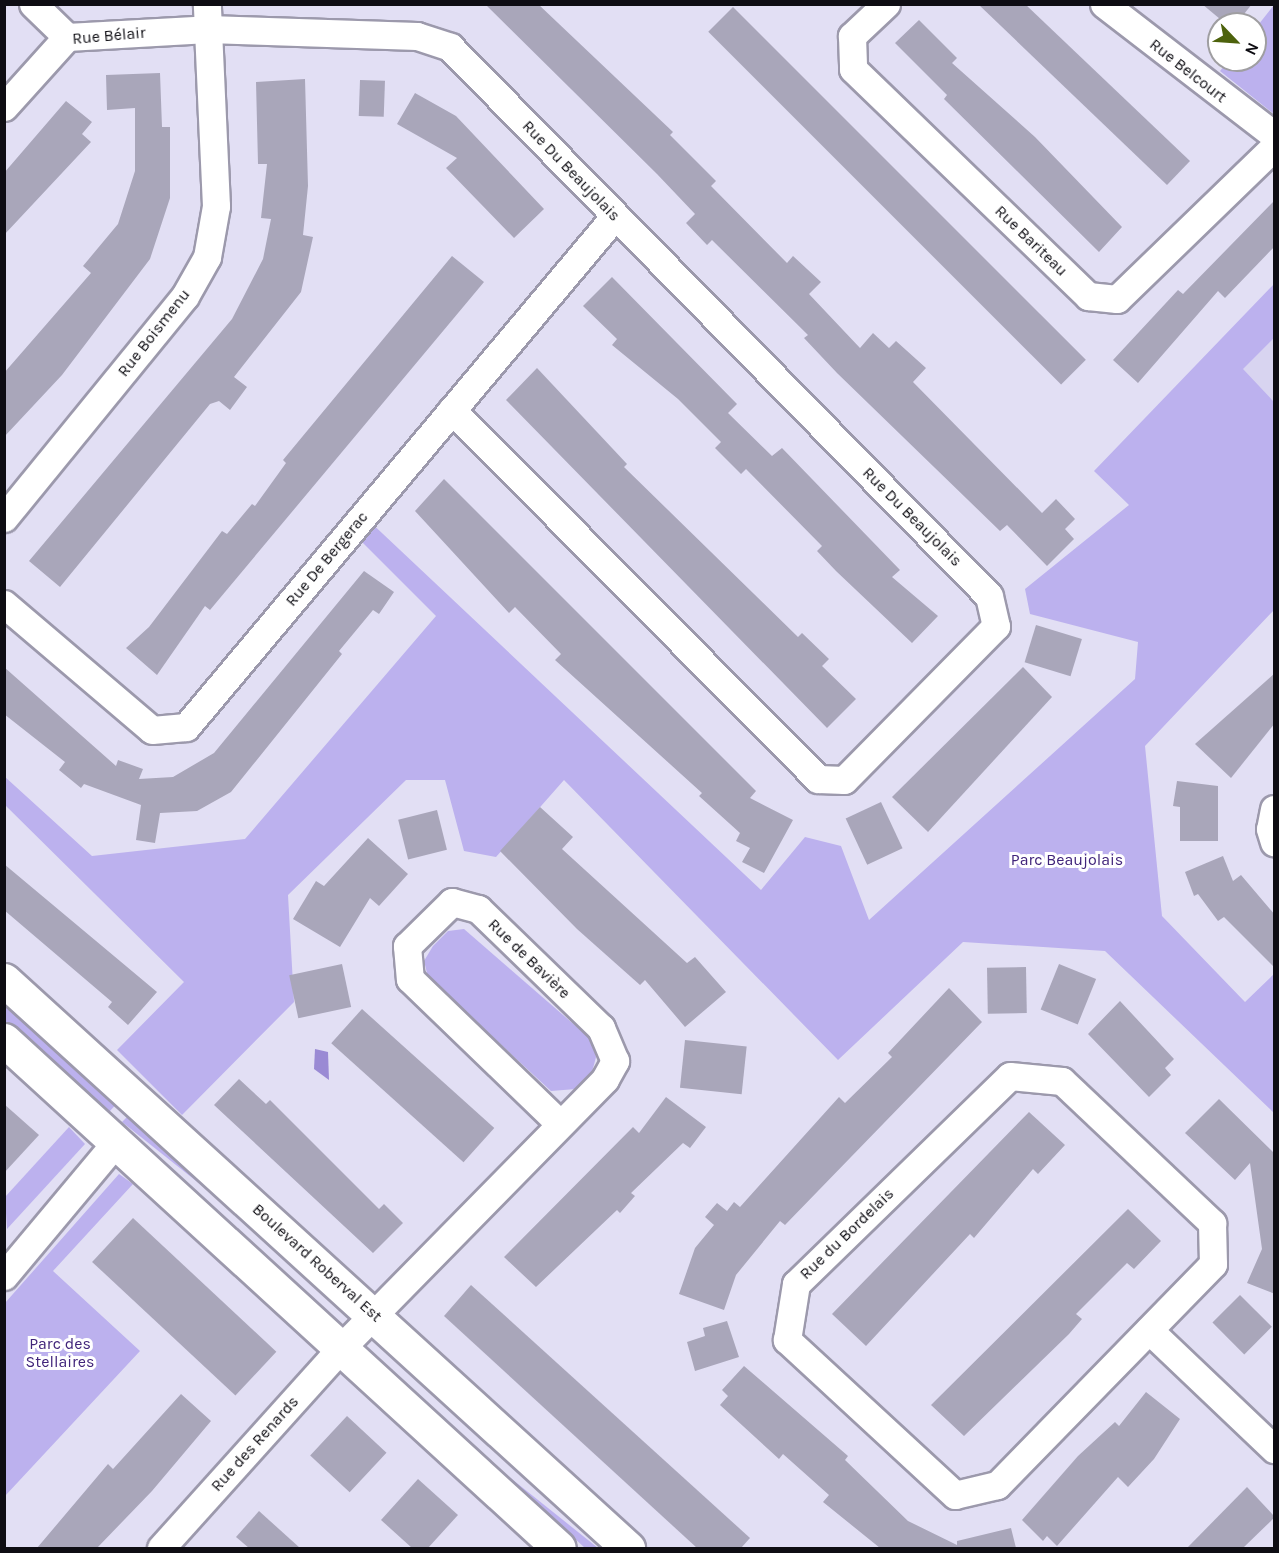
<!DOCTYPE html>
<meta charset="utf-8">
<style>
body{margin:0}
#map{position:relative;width:1279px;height:1553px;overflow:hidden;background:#e2dff4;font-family:Karla,sans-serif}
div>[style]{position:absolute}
.built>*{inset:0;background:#d8d4f0}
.green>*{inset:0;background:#bcb1ee;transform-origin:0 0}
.water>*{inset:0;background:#9a8ad4}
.building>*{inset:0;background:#a9a6ba;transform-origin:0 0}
.roads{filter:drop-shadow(2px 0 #9c99ac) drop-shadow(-2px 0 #9c99ac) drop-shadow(0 2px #9c99ac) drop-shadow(0 -2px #9c99ac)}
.street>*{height:27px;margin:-13.5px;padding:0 13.5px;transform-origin:13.5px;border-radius:13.5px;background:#fff}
.secondary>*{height:33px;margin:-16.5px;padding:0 16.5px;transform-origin:16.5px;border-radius:16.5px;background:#fff}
span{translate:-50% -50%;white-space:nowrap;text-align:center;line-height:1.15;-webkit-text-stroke:6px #fff;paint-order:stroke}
.street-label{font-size:16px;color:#0e0d13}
.park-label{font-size:16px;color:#40247a}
.frame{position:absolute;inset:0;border:6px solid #0e0d13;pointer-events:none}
.north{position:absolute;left:1207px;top:12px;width:60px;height:60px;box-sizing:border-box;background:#fff;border:2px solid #9f9ea1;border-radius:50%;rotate:115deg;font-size:16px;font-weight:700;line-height:24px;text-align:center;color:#0e0d13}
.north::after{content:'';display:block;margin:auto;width:21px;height:27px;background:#4d620c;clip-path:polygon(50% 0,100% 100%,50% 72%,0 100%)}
</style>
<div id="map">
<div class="built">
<i style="clip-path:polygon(1274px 338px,1274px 402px,1242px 369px)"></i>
</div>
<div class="green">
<i style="clip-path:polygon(1274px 5px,1274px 114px,1220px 71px,1229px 60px,1255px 60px,1255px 29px)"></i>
<i style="clip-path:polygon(1274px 284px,1274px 338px,1243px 369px,1274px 402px,1274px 610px,1145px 746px,1162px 916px,1245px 1002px,1274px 974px,1274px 1113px,1105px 951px,963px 942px,838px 1060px,564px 780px,496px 857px,464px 851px,445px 780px,406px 780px,288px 895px,294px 1002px,182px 1115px,117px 1050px,184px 982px,5px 805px,4px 776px,92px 856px,245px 839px,436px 616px,353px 533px,366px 518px,761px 890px,805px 837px,841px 846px,869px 920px,1135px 679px,1138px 642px,1030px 614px,1025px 589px,1129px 505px,1094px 471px)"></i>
<i style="clip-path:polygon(464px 929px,593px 1041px,596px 1057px,591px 1076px,576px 1089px,551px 1091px,428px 977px,424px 961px,433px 946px,448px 931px)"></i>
<i style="left:4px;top:1000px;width:153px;height:16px;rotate:42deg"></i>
<i style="clip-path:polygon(129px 1115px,220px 1200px,122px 1122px)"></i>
<i style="clip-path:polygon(69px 1127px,85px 1144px,7px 1229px,5px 1197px)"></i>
<i style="clip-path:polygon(119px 1174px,133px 1184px,53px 1271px,140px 1351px,5px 1496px,5px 1303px)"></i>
<i style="clip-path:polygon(498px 1468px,598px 1548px,585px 1548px)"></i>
</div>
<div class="water">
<i style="clip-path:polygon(315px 1049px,328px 1052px,329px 1080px,314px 1069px)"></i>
</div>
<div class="building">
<i style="clip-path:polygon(485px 4px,538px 4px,673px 132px,670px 135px,716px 181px,711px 186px,787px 263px,793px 256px,821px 282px,809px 294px,860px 348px,873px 333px,889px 348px,896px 341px,926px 368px,913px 382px,1042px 513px,1056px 499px,1075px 519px,1065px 529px,1074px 539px,1047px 566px,1007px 525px,1000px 531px,837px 373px,804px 338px,808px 335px,712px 240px,707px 245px,686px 223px,695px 214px,657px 174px)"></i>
<i style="clip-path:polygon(978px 4px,1025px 4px,1190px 161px,1167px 185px)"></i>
<i style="clip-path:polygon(1202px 4px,1252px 4px,1236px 24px,1226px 24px)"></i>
<i style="left:733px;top:7px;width:499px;height:35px;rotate:45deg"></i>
<i style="clip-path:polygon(919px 20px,957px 58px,952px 63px,1035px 137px,1122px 227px,1099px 252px,944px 99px,947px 95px,895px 43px)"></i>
<i style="clip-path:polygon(160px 73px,162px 127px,170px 127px,170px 198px,150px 259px,62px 375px,4px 437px,4px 373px,91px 273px,83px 266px,118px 224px,135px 171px,135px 108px,107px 110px,106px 75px)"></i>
<i style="clip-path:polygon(305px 79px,308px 186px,303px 235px,313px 237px,301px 292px,234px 377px,247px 387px,230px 410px,219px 401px,210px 404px,60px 587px,29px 561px,232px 319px,263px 259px,271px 219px,261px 218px,267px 164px,258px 164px,256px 82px)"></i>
<i style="left:360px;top:80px;width:25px;height:36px;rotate:2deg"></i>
<i style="clip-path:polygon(415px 93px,456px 116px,544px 209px,514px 238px,446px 168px,457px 158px,397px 124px)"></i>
<i style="clip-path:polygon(66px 101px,92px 122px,82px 134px,91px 142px,4px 235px,4px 173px)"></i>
<i style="clip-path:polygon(1275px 200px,1275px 246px,1225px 298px,1218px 291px,1138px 383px,1113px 360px,1178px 290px,1183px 294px)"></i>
<i style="clip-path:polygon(452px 256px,484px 282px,210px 610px,205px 606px,157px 675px,126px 648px,149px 627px,222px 531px,227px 534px,252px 504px,255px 506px,286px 463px,283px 460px)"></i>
<i style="clip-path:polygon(612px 277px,737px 404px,728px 413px,772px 456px,782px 448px,900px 570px,892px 577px,938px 616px,912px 643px,836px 571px,817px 551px,822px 546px,746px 469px,741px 474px,715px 448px,721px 442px,678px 399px,612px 345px,617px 339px,583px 306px)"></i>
<i style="clip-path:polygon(537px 368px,627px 464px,624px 467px,798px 637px,802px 633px,829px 659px,822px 666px,856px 699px,827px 728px,506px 400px)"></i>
<i style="clip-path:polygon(444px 479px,756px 791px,750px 798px,793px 820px,764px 873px,742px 862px,750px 848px,736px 841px,740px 833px,699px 796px,702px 793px,555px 660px,561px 654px,515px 607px,509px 613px,415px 511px)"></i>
<i style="clip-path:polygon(364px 571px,394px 592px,379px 614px,373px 610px,339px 651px,342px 654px,231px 792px,197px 811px,160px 813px,155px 843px,136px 840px,141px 805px,84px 784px,81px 788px,59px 770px,65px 762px,4px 714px,4px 667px,116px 766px,118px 760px,143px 769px,139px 779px,173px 777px,214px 753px)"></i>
<i style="left:1036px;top:625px;width:48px;height:39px;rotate:17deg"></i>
<i style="clip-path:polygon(1023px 667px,1052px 697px,928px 832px,892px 797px)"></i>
<i style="clip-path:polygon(1275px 673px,1275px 723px,1231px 778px,1195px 744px)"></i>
<i style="clip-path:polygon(1177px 781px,1218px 786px,1218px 841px,1180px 841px,1180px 807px,1173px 806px)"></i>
<i style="left:881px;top:802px;width:51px;height:39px;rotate:65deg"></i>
<i style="clip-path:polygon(540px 807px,573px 837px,562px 849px,687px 963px,695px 957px,726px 992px,685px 1027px,645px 980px,640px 985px,577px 929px,500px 851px)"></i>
<i style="left:437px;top:810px;width:41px;height:40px;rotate:76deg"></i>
<i style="clip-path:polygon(368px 838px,408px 874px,379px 906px,370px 898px,340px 947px,293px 919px,316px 881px,324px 886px)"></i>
<i style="clip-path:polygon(1223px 856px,1233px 881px,1241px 875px,1275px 915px,1275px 968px,1224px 917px,1218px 921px,1198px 894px,1194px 896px,1185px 872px)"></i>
<i style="clip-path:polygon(4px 864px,157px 992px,128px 1025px,108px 1007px,112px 1002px,4px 910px)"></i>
<i style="left:342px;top:964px;width:44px;height:54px;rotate:78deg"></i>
<i style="left:1059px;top:964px;width:40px;height:49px;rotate:22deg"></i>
<i style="left:1026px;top:967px;width:46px;height:39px;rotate:89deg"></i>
<i style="clip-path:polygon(949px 988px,982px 1022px,785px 1225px,780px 1221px,736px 1275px,724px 1310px,679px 1294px,695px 1248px,714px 1225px,705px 1217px,717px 1203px,727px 1211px,734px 1202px,740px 1207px,839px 1097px,845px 1103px,892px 1057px,888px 1053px)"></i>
<i style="clip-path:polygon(1120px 1001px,1174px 1059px,1165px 1068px,1171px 1075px,1149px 1097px,1088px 1034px)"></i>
<i style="left:362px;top:1009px;width:178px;height:46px;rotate:42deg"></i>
<i style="left:685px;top:1040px;width:62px;height:48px;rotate:6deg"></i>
<i style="clip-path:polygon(239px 1079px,266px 1104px,270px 1100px,379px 1209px,384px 1204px,403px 1223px,373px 1253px,214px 1105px)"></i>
<i style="clip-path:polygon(666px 1097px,706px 1127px,690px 1148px,683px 1143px,631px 1193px,635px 1196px,620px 1213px,617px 1210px,536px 1287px,504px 1257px,633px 1127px,639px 1133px)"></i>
<i style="clip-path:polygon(1219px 1099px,1275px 1154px,1275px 1294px,1247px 1283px,1262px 1249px,1250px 1163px,1235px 1180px,1185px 1133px)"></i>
<i style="clip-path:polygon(4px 1104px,39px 1135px,4px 1173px)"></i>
<i style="clip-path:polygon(1029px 1112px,1065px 1145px,1038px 1174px,1033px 1169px,974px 1238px,970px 1234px,866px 1346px,832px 1314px)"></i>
<i style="clip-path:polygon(1128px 1209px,1161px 1241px,1134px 1269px,1127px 1263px,1076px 1314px,1082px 1319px,1069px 1334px,964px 1436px,931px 1405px)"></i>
<i style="left:133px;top:1218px;width:196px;height:60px;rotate:43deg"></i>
<i style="clip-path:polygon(471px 1285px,750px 1538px,741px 1548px,697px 1548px,444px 1316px)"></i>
<i style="left:1240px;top:1295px;width:45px;height:39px;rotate:45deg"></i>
<i style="clip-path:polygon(727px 1321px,739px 1357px,695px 1371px,687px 1342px,705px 1336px,703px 1328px)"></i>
<i style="clip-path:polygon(744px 1366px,848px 1456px,845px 1460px,908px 1521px,957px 1545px,957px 1541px,1011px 1528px,1016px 1548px,880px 1548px,823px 1502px,829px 1495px,783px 1454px,779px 1459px,720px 1405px,728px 1396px,722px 1390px)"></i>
<i style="clip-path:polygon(1146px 1392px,1180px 1419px,1154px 1459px,1128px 1487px,1118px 1477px,1057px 1546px,1047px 1536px,1043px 1541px,1022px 1520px,1078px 1456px,1115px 1422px,1119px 1426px)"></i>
<i style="clip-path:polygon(181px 1394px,211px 1421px,152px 1491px,97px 1548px,37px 1548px,108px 1464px,113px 1469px)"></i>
<i style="left:347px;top:1416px;width:54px;height:54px;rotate:43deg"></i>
<i style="clip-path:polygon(418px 1479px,458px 1515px,428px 1548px,412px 1548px,381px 1520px)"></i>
<i style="clip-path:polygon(1247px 1487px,1275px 1517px,1243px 1548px,1187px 1548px)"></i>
<i style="clip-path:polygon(259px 1511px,300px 1548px,249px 1548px,236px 1537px)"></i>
</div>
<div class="roads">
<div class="street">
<i style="left:33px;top:4px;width:47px;rotate:44.1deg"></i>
<i style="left:886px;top:4px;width:47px;rotate:136.7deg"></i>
<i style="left:852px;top:36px;width:33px;rotate:88deg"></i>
<i style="left:853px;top:69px;width:327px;rotate:44deg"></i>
<i style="left:1088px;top:296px;width:29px;rotate:6deg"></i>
<i style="left:1117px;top:299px;width:219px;rotate:-44.1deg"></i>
<i style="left:1104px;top:4px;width:215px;rotate:37.6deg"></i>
<i style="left:4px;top:107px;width:94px;rotate:-48deg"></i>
<i style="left:67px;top:37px;width:141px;rotate:-3.2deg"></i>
<i style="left:208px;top:29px;width:209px;rotate:1.9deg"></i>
<i style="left:417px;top:36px;width:35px;rotate:18deg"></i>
<i style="left:450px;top:47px;width:769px;rotate:45.53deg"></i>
<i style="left:989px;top:596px;width:31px;rotate:77deg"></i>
<i style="left:996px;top:626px;width:216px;rotate:134.6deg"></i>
<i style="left:844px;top:780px;width:26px;rotate:-178deg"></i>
<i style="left:818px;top:779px;width:520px;rotate:-134.77deg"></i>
<i style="left:4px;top:518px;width:286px;rotate:-50.8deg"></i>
<i style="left:185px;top:296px;width:45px;rotate:-60.6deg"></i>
<i style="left:207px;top:257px;width:52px;rotate:-80deg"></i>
<i style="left:216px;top:206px;width:202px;rotate:-92.6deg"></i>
<i style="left:4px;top:604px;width:194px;rotate:40.4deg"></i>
<i style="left:152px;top:730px;width:34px;rotate:-5deg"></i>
<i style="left:186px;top:727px;width:667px;rotate:-49.99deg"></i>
<i style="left:1274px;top:809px;width:20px;rotate:101deg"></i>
<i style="left:1270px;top:829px;width:14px;rotate:73deg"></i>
<i style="left:1010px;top:1076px;width:52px;rotate:5.5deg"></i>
<i style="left:1062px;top:1081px;width:207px;rotate:43.4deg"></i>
<i style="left:1212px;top:1223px;width:41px;rotate:88.6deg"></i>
<i style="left:1213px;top:1264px;width:309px;rotate:134.3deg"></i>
<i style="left:997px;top:1485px;width:43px;rotate:166.6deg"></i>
<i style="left:955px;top:1495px;width:229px;rotate:-137.3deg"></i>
<i style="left:787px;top:1340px;width:57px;rotate:-80.9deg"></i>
<i style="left:796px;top:1284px;width:298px;rotate:-44.2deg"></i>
<i style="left:4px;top:1276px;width:175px;rotate:-50.1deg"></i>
<i style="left:1149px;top:1330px;width:173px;rotate:43.6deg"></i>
<i style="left:161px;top:1548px;width:268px;rotate:-48deg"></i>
<i style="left:340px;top:1349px;width:378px;rotate:-45.5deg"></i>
<i style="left:605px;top:1079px;width:21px;rotate:-61deg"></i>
<i style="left:615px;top:1061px;width:36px;rotate:-113deg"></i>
<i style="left:601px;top:1028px;width:171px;rotate:-135.9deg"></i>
<i style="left:478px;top:909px;width:27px;rotate:-165deg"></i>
<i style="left:452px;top:902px;width:63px;rotate:135.6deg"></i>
<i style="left:407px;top:946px;width:33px;rotate:85deg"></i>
<i style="left:410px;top:979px;width:207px;rotate:44deg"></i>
</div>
<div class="secondary">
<i style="left:4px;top:980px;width:844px;rotate:42.31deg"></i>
<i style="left:4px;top:1040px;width:752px;rotate:42.47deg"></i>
</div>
</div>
<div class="street-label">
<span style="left:109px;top:36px;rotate:-5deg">Rue Bélair</span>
<span style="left:1188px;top:71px;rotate:38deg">Rue Belcourt</span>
<span style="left:571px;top:171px;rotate:46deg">Rue Du Beaujolais</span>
<span style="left:1031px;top:241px;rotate:44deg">Rue Bariteau</span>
<span style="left:154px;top:333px;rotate:-52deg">Rue Boismenu</span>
<span style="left:912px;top:517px;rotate:45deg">Rue Du Beaujolais</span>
<span style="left:327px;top:559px;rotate:-50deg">Rue De Bergerac</span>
<span style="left:529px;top:959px;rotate:44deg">Rue de Bavière</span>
<span style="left:847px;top:1234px;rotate:-44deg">Rue du Bordelais</span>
<span style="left:317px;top:1263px;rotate:42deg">Boulevard Roberval Est</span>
<span style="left:255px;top:1444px;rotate:-48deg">Rue des Renards</span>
</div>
<div class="park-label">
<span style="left:1067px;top:860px">Parc Beaujolais</span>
<span style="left:60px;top:1353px">Parc des<br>Stellaires</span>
</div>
<div class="frame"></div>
<div class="north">N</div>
</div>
